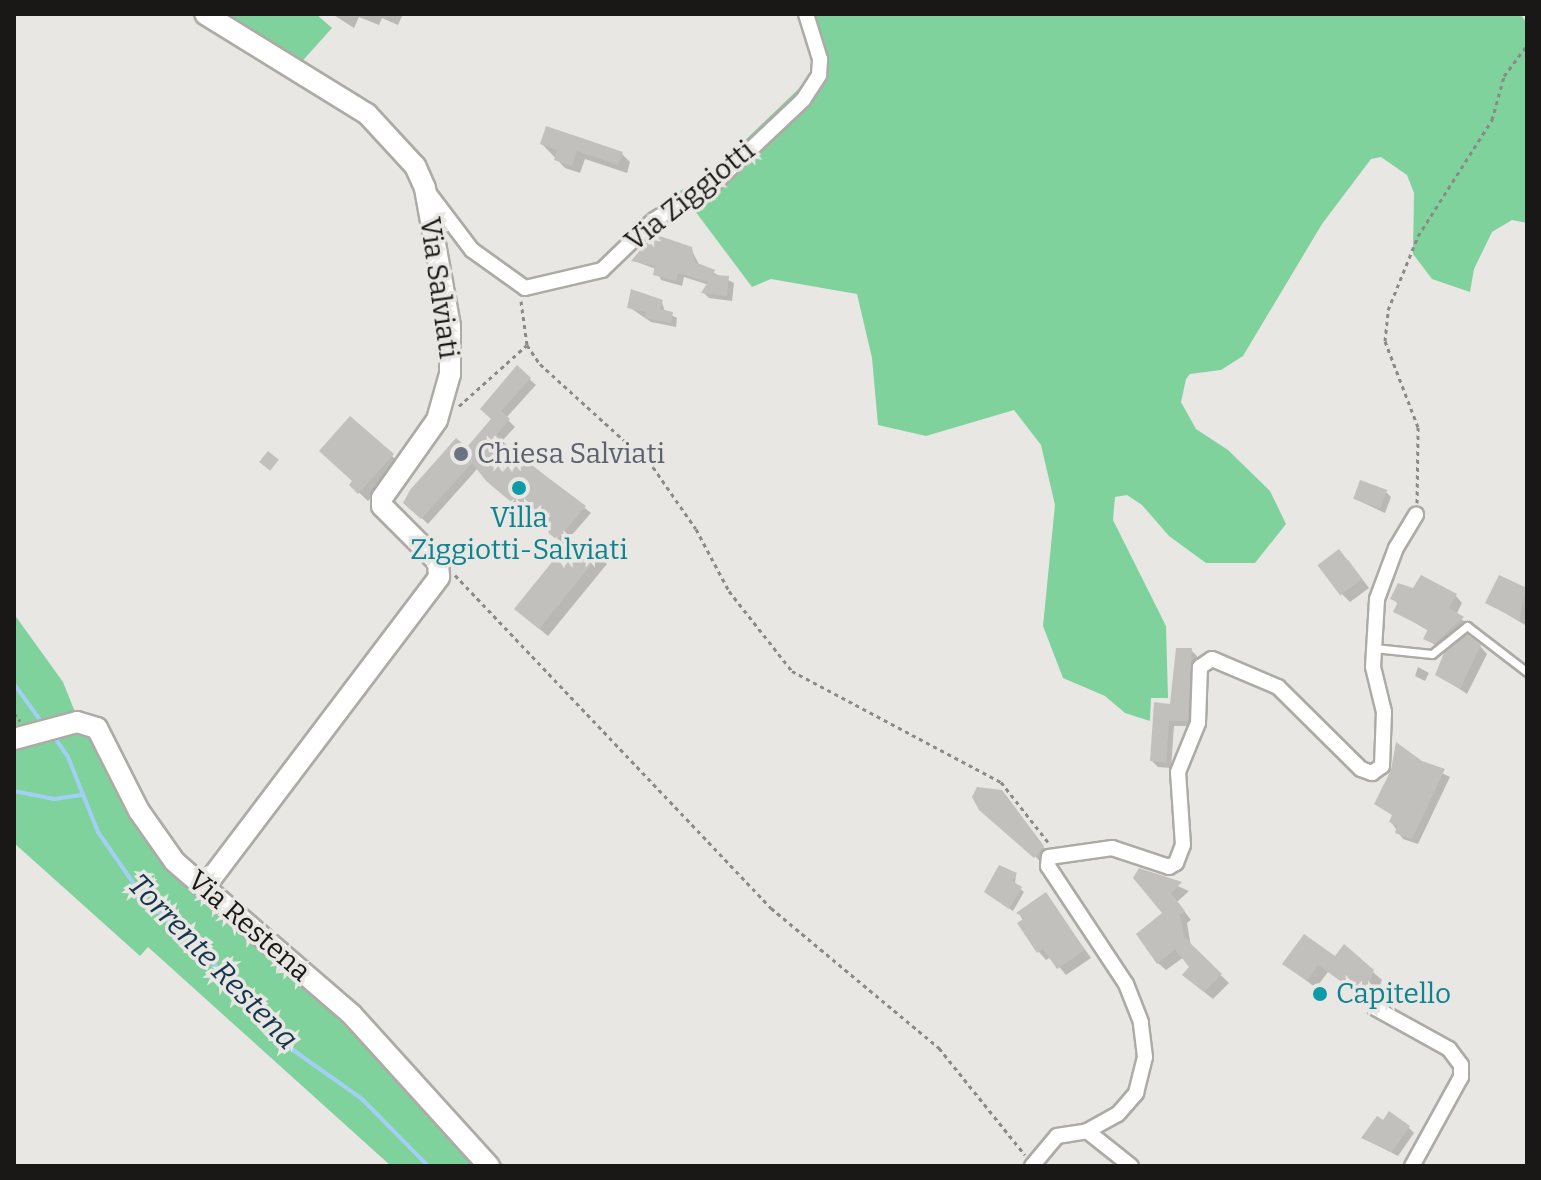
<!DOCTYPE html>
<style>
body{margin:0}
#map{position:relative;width:1541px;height:1180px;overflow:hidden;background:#e9e7e3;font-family:Bitter,serif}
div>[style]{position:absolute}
.green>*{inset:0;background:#7fd29c}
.shadow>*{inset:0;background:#0003}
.stream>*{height:4px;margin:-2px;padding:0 2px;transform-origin:2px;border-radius:2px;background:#a2d0f4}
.building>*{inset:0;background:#c2c0bc;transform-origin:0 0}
.path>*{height:3px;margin-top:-1.5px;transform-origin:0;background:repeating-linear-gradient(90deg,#8b8a87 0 4px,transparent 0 8px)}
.roads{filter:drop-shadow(2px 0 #adaba6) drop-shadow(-2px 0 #adaba6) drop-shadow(0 2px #adaba6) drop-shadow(0 -2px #adaba6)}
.lane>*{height:7px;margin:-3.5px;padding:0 3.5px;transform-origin:3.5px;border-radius:3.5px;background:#fff}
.street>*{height:14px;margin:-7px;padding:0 7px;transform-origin:7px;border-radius:7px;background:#fff}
.secondary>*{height:20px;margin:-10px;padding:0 10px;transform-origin:10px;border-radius:10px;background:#fff}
.dots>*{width:22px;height:22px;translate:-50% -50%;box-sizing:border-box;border:4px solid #e9e7e3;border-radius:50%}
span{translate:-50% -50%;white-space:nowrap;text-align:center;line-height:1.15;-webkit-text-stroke:7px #e9e7e3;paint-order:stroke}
.street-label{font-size:28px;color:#191817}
.worship-label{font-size:28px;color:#5b616d}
.left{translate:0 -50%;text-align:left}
.culture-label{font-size:28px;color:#0d838f}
.water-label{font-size:30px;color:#13354d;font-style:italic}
.frame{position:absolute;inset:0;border:16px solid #191817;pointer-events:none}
</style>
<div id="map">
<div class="green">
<i style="clip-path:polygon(201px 14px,316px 14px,332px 28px,297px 67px)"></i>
<i style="clip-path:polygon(813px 14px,1520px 14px,1527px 23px,1527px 223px,1512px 220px,1492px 232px,1474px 269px,1470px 292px,1432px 279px,1413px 254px,1414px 193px,1407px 175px,1381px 157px,1371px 159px,1322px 224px,1243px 356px,1221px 370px,1190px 374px,1186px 379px,1181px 402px,1196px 429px,1228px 450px,1270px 491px,1286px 524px,1255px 563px,1206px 563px,1169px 536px,1142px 505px,1127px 495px,1115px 497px,1113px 520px,1166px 626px,1168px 698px,1151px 698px,1150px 721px,1125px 713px,1105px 696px,1063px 678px,1043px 626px,1055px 505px,1041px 445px,1014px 410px,926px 436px,878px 425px,872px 358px,857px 294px,771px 279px,752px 287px,680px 191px,712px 172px,815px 73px)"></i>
<i style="clip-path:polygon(14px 614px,63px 682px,79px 722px,99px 727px,164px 849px,363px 1023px,505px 1166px,391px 1166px,148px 947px,140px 956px,14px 843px)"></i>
</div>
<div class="shadow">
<i style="clip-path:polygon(332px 14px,403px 14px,398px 25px,382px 18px,379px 25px,359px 17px,354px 28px)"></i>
<i style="clip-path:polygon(542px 144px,622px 154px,630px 162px,627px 173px,585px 159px,580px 173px,565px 168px)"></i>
<i style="clip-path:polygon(691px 249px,700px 266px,734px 283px,732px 301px,709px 298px,704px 293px,709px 285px,684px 277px,682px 286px,661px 280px,656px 269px,634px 261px)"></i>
<i style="clip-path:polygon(662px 302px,665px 312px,677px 318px,676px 327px,651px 322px,629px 307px)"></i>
<i style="clip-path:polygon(517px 368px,536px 385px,506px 418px,515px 427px,502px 441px,591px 513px,564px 544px,478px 468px,428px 524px,412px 509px,494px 419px)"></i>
<i style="clip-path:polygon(392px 456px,401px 464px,368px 501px,351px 485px)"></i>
<i style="clip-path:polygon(1386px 492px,1391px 497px,1385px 513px,1355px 499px)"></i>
<i style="clip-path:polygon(602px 551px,611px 559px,548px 636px,525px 617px,573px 565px)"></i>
<i style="clip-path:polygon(1348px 560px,1369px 588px,1350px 602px,1342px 594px)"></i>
<i style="clip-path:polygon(1500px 578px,1527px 590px,1527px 626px,1488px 603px)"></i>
<i style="clip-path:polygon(1456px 596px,1462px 603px,1456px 615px,1469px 625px,1442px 650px,1425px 638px,1429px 631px,1396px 612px,1399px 605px,1393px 599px)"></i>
<i style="clip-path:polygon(1480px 646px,1487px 654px,1467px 694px,1437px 674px)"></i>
<i style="clip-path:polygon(1191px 650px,1197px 656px,1194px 726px,1174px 726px,1171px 768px,1158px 767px,1152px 761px)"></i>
<i style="clip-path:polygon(1418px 667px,1429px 673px,1425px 681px,1415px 676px)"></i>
<i style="clip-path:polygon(1421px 763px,1450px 777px,1418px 844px,1403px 839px,1391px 822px,1394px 816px,1376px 803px)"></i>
<i style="clip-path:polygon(1007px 797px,1047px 852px,1040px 861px,976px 801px)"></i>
<i style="clip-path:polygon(1140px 870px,1189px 891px,1177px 902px,1191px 920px,1187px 923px,1191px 947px,1229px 983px,1213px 999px,1193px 983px,1192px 967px,1184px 957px,1166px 970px,1158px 963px,1165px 913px)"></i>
<i style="clip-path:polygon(1016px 874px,1015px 885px,1024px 892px,1013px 911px,990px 895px)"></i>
<i style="clip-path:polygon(1046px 895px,1091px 958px,1066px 975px,1051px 957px,1046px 960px,1039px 952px,1019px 913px)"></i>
<i style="clip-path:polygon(1336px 958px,1373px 972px,1382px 980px,1373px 1004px,1328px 972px,1316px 988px,1285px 964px)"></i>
<i style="clip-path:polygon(1409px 1128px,1414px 1133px,1398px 1156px,1363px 1138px)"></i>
</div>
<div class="stream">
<i style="left:14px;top:684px;width:49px;rotate:54.1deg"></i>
<i style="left:52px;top:734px;width:28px;rotate:55deg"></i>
<i style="left:68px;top:757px;width:81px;rotate:68.2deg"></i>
<i style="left:98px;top:832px;width:83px;rotate:55.3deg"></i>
<i style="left:145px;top:900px;width:79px;rotate:41.9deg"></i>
<i style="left:204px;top:953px;width:132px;rotate:47.5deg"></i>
<i style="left:293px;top:1050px;width:85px;rotate:35.4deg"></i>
<i style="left:362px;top:1099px;width:94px;rotate:45.4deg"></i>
<i style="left:14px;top:791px;width:41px;rotate:11.3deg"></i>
<i style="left:54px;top:799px;width:28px;rotate:-8deg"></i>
</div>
<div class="building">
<i style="clip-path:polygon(546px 126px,623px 152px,618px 165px,577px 151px,572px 166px,554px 160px,557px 150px,540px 144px)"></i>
<i style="clip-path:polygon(654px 234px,692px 247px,695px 262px,715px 270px,713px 275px,729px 276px,727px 296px,701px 293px,708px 282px,678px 273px,676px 281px,653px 275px,655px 266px,631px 261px)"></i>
<i style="clip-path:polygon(631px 289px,663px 300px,660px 309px,673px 312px,671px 323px,644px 318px,646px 312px,627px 308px)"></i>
<i style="clip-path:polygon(517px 365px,531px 378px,501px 411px,510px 419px,497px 434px,502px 443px,586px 506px,557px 540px,486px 481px,472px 463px,421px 519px,403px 503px,410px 490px,456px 438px,467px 447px,491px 419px,480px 409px)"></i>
<i style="clip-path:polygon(350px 416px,394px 454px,358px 494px,349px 485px,352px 481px,319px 451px)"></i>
<i style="left:268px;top:451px;width:14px;height:14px;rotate:39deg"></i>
<i style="left:1360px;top:480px;width:29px;height:20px;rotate:20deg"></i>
<i style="clip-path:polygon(592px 539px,604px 549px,539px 629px,514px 609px,560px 552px,573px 562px)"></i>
<i style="left:1339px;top:549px;width:38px;height:27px;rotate:53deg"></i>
<i style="clip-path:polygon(1421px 575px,1457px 594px,1449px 608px,1464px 617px,1434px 644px,1423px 639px,1428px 629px,1393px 612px,1398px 602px,1390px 599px,1398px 583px,1413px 588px)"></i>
<i style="clip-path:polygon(1499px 575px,1527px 588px,1519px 620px,1485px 603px)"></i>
<i style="clip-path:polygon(1467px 634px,1481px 645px,1460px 689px,1435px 675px,1444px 653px)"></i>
<i style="clip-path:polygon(1176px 648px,1192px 648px,1188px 721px,1169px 721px,1166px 763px,1150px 761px,1154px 702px,1170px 704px)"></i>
<i style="clip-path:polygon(1396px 742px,1422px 761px,1445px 769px,1412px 839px,1395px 833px,1397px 826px,1389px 822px,1392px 815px,1374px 804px,1391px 770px)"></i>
<i style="clip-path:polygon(977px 787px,1002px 790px,1044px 846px,1034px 858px,979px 810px,972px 797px)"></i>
<i style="clip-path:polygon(999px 865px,1017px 873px,1012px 881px,1022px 887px,1009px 909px,984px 892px)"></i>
<i style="clip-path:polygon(1139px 868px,1182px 882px,1171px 893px,1185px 911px,1180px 915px,1184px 937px,1222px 974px,1204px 992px,1182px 975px,1189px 967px,1175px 949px,1157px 964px,1136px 934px,1162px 913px,1133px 878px)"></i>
<i style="clip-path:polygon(1046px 892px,1085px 950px,1057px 969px,1043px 949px,1037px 953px,1017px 923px,1025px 918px,1016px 913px)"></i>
<i style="clip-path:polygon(1304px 934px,1335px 956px,1344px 944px,1374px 970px,1364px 997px,1318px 965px,1307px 981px,1282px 964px)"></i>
<i style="clip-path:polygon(1389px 1111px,1410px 1126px,1392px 1152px,1361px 1138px,1377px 1116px,1383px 1120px)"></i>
</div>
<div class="path">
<i style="left:521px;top:301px;width:44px;rotate:82.2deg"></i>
<i style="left:527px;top:345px;width:23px;rotate:56deg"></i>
<i style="left:540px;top:364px;width:153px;rotate:42.3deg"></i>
<i style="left:653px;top:467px;width:75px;rotate:55.3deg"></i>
<i style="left:696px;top:529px;width:70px;rotate:62deg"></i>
<i style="left:729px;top:591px;width:102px;rotate:51.8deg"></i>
<i style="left:792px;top:671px;width:237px;rotate:28deg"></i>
<i style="left:1001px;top:782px;width:76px;rotate:51.9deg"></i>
<i style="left:459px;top:406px;width:91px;rotate:-41.9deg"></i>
<i style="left:1417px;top:503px;width:76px;rotate:-89.2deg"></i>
<i style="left:1418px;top:427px;width:92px;rotate:-111deg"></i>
<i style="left:1385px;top:341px;width:31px;rotate:-84deg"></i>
<i style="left:1388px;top:310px;width:80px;rotate:-67.9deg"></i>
<i style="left:1418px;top:236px;width:138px;rotate:-57.5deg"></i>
<i style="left:1492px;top:120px;width:46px;rotate:-74.7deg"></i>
<i style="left:1504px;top:76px;width:39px;rotate:-53deg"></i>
<i style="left:455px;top:575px;width:459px;rotate:46.5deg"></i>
<i style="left:771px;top:908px;width:219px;rotate:39.8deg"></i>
<i style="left:939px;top:1048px;width:137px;rotate:51.2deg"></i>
<i style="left:14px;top:713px;width:10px;rotate:53deg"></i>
</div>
<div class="roads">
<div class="lane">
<i style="left:1374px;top:648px;width:58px;rotate:5.9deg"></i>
<i style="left:1432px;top:654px;width:45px;rotate:-38.7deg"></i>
<i style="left:1467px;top:626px;width:76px;rotate:37.5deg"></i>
</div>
<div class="street">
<i style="left:428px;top:192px;width:73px;rotate:52.8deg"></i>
<i style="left:472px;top:250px;width:65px;rotate:35.6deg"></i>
<i style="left:525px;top:288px;width:79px;rotate:-13.2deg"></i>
<i style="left:602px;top:270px;width:72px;rotate:-43.9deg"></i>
<i style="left:654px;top:220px;width:73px;rotate:-31.5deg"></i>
<i style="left:716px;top:182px;width:120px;rotate:-43.3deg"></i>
<i style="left:803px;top:100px;width:30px;rotate:-57deg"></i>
<i style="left:819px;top:75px;width:16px;rotate:-86deg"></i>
<i style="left:820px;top:59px;width:47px;rotate:-107.3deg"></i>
<i style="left:1375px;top:1008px;width:85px;rotate:29deg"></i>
<i style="left:1449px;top:1049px;width:20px;rotate:53deg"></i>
<i style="left:1461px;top:1065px;width:12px;rotate:90deg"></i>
<i style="left:1461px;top:1077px;width:102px;rotate:118.8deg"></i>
<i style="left:1087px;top:1131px;width:56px;rotate:38.5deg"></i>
<i style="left:1032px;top:1166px;width:39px;rotate:-50deg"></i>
<i style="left:1057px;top:1136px;width:30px;rotate:-9deg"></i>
<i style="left:1087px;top:1131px;width:35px;rotate:-29deg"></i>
<i style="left:1118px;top:1114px;width:28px;rotate:-49deg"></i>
<i style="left:1136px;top:1093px;width:37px;rotate:-76deg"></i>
<i style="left:1145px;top:1057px;width:35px;rotate:-97deg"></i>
<i style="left:1141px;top:1022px;width:41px;rotate:-111.5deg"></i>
<i style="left:1126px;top:984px;width:141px;rotate:-123.5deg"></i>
<i style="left:1048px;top:866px;width:9px;rotate:-84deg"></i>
<i style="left:1049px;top:857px;width:64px;rotate:-8.1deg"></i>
<i style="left:1112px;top:848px;width:60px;rotate:18.4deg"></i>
<i style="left:1169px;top:867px;width:8px;rotate:-30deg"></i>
<i style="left:1176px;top:863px;width:19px;rotate:-69deg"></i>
<i style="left:1183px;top:845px;width:73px;rotate:-93.9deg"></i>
<i style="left:1178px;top:772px;width:53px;rotate:-67.8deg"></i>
<i style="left:1198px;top:723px;width:56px;rotate:-88deg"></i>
<i style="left:1200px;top:667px;width:14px;rotate:-34deg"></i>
<i style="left:1212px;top:659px;width:72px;rotate:23deg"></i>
<i style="left:1278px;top:687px;width:117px;rotate:44.7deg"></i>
<i style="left:1361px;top:769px;width:12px;rotate:20deg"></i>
<i style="left:1372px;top:773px;width:12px;rotate:-35deg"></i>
<i style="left:1382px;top:766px;width:54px;rotate:-87.9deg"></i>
<i style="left:1384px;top:712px;width:46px;rotate:-103.7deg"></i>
<i style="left:1373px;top:667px;width:68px;rotate:-86.6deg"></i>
<i style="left:1377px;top:599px;width:54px;rotate:-69.6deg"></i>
<i style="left:1396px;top:548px;width:39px;rotate:-59deg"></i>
</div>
<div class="secondary">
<i style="left:14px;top:739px;width:65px;rotate:-15.1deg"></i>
<i style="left:77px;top:722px;width:21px;rotate:17deg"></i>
<i style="left:97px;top:728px;width:93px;rotate:63.2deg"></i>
<i style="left:139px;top:811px;width:62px;rotate:54.8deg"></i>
<i style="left:175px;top:862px;width:234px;rotate:40.8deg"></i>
<i style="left:352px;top:1015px;width:204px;rotate:47.8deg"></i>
<i style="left:204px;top:888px;width:390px;rotate:-52.9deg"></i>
<i style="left:439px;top:577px;width:15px;rotate:-94deg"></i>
<i style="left:438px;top:562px;width:79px;rotate:-135deg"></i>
<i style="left:382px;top:506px;width:8px;rotate:-90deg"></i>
<i style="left:382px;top:498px;width:95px;rotate:-54.8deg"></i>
<i style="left:437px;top:420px;width:48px;rotate:-74.2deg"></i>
<i style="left:450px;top:374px;width:48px;rotate:-90deg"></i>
<i style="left:450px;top:326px;width:140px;rotate:-100.3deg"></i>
<i style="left:425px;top:188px;width:24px;rotate:-114deg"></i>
<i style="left:415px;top:166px;width:71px;rotate:-132.7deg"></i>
<i style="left:367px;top:114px;width:190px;rotate:-148.3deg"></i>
</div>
</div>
<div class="dots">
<i style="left:461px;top:454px;background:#6b7280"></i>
<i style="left:519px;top:488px;background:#0f9aa8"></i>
<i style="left:1320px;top:994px;background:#0f9aa8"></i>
</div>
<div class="street-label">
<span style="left:690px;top:196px;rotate:-39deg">Via Ziggiotti</span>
<span style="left:439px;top:288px;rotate:82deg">Via Salviati</span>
<span style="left:249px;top:926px;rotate:41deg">Via Restena</span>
</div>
<div class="worship-label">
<span class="left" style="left:477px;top:454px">Chiesa Salviati</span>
</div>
<div class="culture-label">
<span style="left:519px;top:534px">Villa<br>Ziggiotti-Salviati</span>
<span class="left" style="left:1336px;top:994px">Capitello</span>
</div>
<div class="water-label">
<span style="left:213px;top:962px;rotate:46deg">Torrente Restena</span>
</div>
<div class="frame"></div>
</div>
